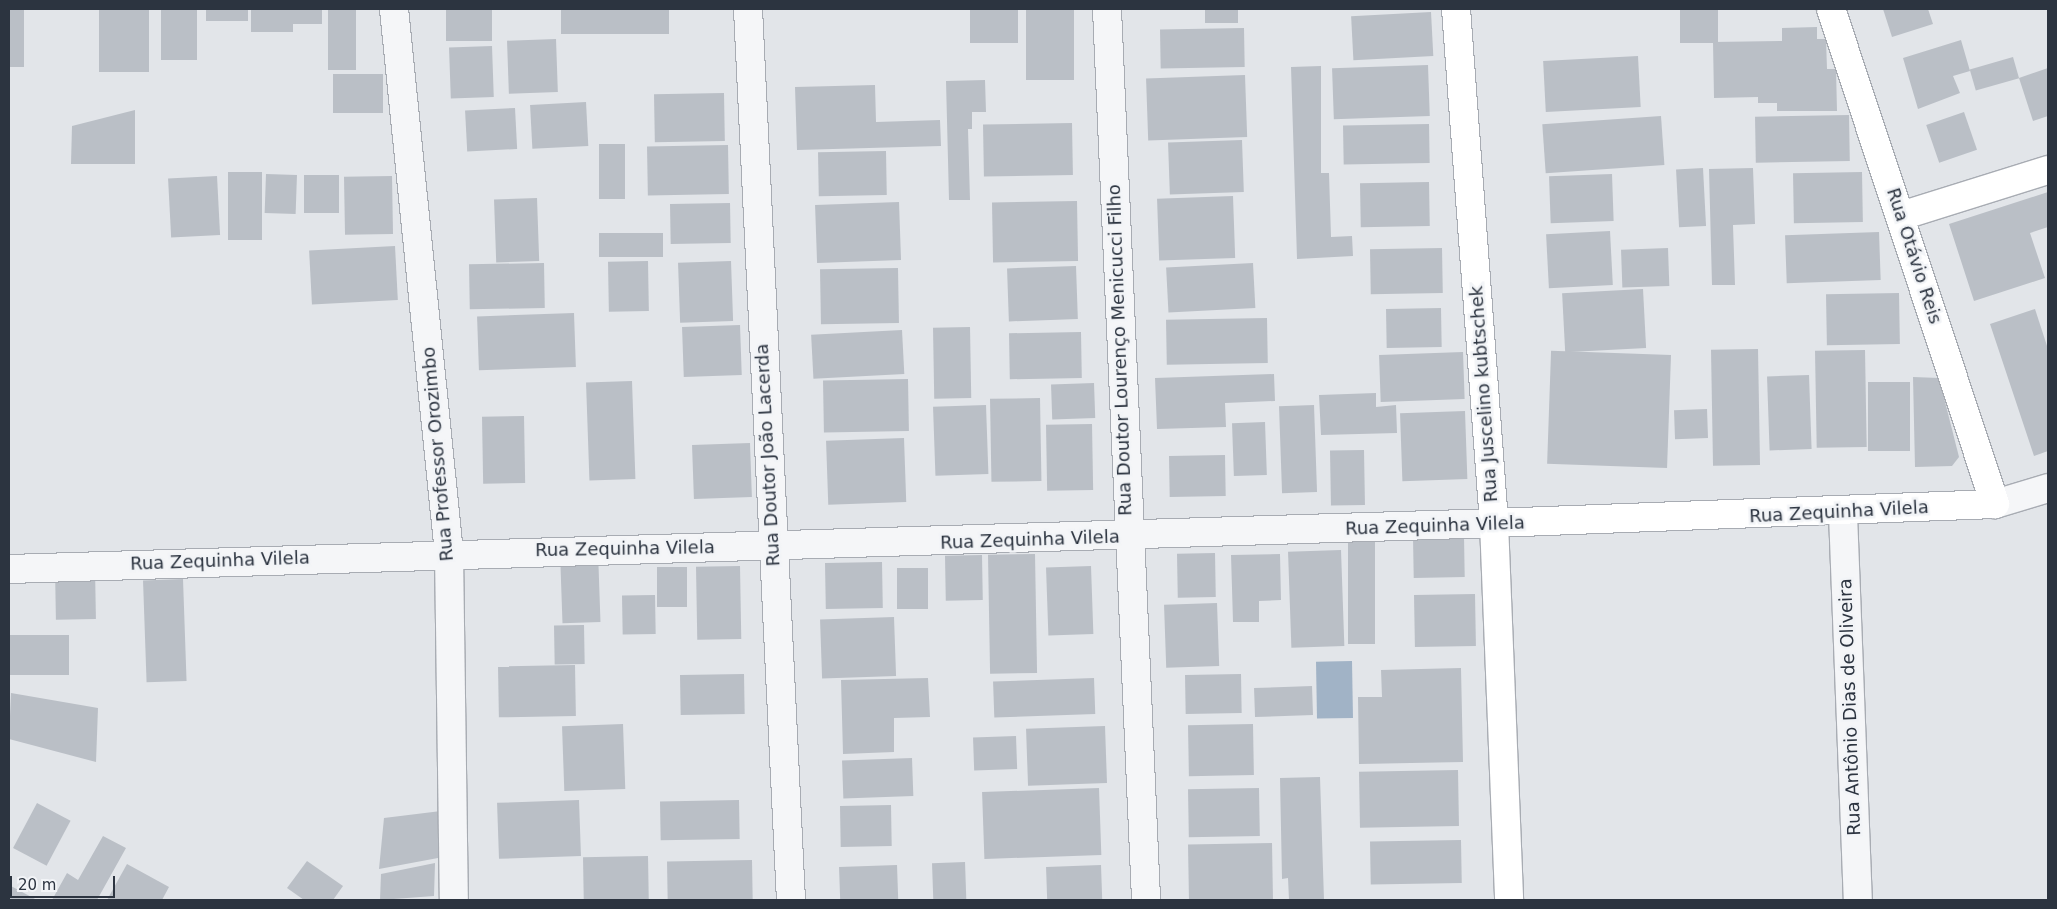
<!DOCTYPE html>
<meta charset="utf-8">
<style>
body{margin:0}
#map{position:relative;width:2057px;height:909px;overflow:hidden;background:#e2e5e9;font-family:"DejaVu Sans",sans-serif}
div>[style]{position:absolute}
.water>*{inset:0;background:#a1b3c6;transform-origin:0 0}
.building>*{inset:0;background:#babfc6;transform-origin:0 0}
.roads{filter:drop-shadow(1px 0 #a8acb3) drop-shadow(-1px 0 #a8acb3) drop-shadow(0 1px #a8acb3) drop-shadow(0 -1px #a8acb3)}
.minor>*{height:28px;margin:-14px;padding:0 14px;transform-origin:14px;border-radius:14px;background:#f5f6f8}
.secondary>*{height:28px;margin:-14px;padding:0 14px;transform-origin:14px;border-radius:14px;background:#fff}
span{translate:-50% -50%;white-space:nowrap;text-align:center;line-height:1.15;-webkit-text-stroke:5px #f2f4f7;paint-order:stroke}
.street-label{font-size:18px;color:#2c3440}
.frame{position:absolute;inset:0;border:10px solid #2c3440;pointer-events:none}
.scale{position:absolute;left:10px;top:876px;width:105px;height:22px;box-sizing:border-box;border:2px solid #2c3440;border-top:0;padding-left:6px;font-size:15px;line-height:18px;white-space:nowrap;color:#2c3440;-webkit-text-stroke:4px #f2f4f7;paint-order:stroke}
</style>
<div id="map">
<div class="water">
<i style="left:1352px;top:661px;width:57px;height:36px;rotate:89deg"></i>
</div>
<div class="building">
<i style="left:9px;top:9px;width:15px;height:58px"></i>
<i style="left:99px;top:9px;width:50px;height:63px"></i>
<i style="left:161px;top:9px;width:36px;height:51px"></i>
<i style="left:206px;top:9px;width:42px;height:12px"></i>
<i style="clip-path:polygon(251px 9px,322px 9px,322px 24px,293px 24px,293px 32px,251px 32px)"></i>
<i style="left:328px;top:9px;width:28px;height:61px"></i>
<i style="left:446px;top:9px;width:46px;height:32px"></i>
<i style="left:561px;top:9px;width:108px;height:25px"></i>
<i style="left:970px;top:9px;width:48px;height:34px"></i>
<i style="left:1026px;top:9px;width:48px;height:71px"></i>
<i style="left:1205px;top:9px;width:33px;height:14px"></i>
<i style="left:1680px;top:9px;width:38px;height:34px"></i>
<i style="clip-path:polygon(1883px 9px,1928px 9px,1933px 24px,1892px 37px)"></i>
<i style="left:1431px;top:12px;width:44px;height:80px;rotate:87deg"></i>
<i style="clip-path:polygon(1817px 27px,1817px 39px,1826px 39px,1827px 69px,1836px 69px,1837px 111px,1777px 111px,1777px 103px,1758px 103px,1758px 97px,1714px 98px,1713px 42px,1782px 41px,1782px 28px)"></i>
<i style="left:1244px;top:28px;width:39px;height:84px;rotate:89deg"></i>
<i style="left:556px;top:39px;width:53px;height:49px;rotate:88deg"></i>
<i style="clip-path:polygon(1961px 40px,1970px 71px,1953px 76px,1960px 93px,1918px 109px,1903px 58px)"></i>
<i style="left:492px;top:46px;width:51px;height:43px;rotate:88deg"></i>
<i style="left:1638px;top:56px;width:51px;height:95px;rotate:87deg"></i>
<i style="left:2013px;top:57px;width:22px;height:45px;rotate:74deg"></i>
<i style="left:1428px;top:65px;width:51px;height:96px;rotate:88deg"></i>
<i style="clip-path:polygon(1321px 66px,1321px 173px,1329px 173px,1331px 237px,1352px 236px,1353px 256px,1297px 259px,1291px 67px)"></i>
<i style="clip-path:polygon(2048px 68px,2048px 116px,2033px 121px,2019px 78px)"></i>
<i style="left:383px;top:74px;width:39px;height:50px;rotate:90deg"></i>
<i style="left:1245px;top:75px;width:62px;height:99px;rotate:88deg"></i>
<i style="clip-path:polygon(985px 80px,986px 112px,972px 112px,972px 129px,968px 129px,970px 200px,949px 200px,946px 81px)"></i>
<i style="clip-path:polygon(875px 85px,876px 122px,940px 120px,941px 146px,797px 150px,795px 87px)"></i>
<i style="left:724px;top:93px;width:48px;height:70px;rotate:89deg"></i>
<i style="left:586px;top:102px;width:44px;height:56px;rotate:87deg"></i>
<i style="left:515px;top:108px;width:41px;height:50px;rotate:87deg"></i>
<i style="clip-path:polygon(135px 110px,135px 164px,71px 164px,72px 126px)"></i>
<i style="left:1964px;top:112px;width:40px;height:40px;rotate:71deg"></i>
<i style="left:1849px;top:115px;width:46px;height:94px;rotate:89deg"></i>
<i style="left:1661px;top:116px;width:49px;height:119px;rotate:86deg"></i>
<i style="left:1072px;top:123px;width:52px;height:89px;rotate:89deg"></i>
<i style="left:1429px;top:124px;width:39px;height:86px;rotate:89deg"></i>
<i style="left:1242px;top:140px;width:52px;height:74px;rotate:88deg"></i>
<i style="left:599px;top:144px;width:26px;height:55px"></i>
<i style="left:728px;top:145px;width:49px;height:81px;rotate:89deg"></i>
<i style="left:886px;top:151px;width:44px;height:68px;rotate:89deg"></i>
<i style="left:1703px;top:168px;width:58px;height:27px;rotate:87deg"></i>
<i style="clip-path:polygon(1753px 168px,1755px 224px,1733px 225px,1735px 285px,1712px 285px,1709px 169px)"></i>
<i style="left:228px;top:172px;width:34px;height:68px"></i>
<i style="left:1862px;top:172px;width:50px;height:69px;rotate:89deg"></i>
<i style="left:266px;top:174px;width:31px;height:39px;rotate:2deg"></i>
<i style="left:1612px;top:174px;width:47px;height:63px;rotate:88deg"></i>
<i style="left:339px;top:175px;width:38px;height:35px;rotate:90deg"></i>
<i style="left:217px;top:176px;width:59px;height:49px;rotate:87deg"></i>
<i style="left:392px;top:176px;width:58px;height:48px;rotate:89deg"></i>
<i style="left:1429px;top:182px;width:44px;height:69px;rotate:89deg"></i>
<i style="clip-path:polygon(2048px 192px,2048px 227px,2030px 233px,2045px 278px,1974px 301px,1949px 224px)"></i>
<i style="left:1233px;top:196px;width:62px;height:76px;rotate:88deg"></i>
<i style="left:537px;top:198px;width:63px;height:43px;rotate:88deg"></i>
<i style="left:1077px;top:201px;width:60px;height:85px;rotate:89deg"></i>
<i style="left:899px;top:202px;width:58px;height:84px;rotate:88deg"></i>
<i style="left:730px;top:203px;width:40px;height:60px;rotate:89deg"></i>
<i style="left:1610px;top:231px;width:54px;height:64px;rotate:87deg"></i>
<i style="left:1879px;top:232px;width:48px;height:94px;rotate:88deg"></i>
<i style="left:663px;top:233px;width:24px;height:64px;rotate:90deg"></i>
<i style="left:395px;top:246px;width:54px;height:86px;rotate:87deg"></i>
<i style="left:1442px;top:248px;width:45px;height:72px;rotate:89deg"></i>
<i style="left:1668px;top:248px;width:38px;height:47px;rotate:88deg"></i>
<i style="left:648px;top:261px;width:50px;height:40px;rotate:89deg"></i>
<i style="left:731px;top:261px;width:60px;height:53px;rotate:88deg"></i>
<i style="left:544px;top:263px;width:45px;height:75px;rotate:89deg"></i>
<i style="left:1253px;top:263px;width:45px;height:87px;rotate:87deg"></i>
<i style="left:1076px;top:266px;width:53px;height:69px;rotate:88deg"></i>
<i style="left:898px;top:268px;width:55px;height:78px;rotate:89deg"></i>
<i style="left:1643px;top:289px;width:59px;height:81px;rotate:87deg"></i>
<i style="left:1899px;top:293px;width:51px;height:73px;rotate:89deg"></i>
<i style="left:1441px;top:308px;width:39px;height:55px;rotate:89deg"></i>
<i style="clip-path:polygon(2035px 309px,2048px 349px,2048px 451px,2034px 456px,1990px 324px)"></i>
<i style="left:574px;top:313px;width:54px;height:97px;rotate:88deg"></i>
<i style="left:1267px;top:318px;width:45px;height:101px;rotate:89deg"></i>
<i style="left:740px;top:325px;width:50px;height:58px;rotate:88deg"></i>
<i style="left:970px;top:327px;width:71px;height:37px;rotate:89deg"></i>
<i style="left:902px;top:330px;width:44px;height:91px;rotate:87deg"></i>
<i style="left:1081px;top:332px;width:46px;height:72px;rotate:89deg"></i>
<i style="left:1758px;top:349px;width:116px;height:47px;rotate:89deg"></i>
<i style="left:1865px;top:350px;width:97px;height:50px;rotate:89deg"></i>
<i style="left:1463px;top:352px;width:47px;height:84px;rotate:88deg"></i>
<i style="left:1671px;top:355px;width:113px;height:120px;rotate:92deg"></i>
<i style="clip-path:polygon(1274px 374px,1275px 401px,1225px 403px,1226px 427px,1157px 429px,1155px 378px)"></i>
<i style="left:1809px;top:375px;width:74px;height:42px;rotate:88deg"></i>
<i style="clip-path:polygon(1913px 377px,1939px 378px,1959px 457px,1952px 466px,1915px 467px)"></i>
<i style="left:908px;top:379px;width:52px;height:85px;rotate:89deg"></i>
<i style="left:632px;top:381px;width:98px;height:46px;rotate:88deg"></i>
<i style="left:1868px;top:382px;width:42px;height:69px"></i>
<i style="left:1094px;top:383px;width:35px;height:43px;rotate:88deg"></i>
<i style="clip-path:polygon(1376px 393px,1376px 407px,1396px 405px,1397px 433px,1321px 435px,1319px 395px)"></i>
<i style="left:1040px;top:398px;width:83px;height:50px;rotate:89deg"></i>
<i style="left:986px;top:405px;width:69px;height:53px;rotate:88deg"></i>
<i style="left:1314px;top:405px;width:87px;height:35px;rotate:88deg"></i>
<i style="left:1707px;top:409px;width:29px;height:33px;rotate:88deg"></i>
<i style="left:1465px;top:411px;width:68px;height:65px;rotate:88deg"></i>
<i style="left:524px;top:416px;width:67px;height:42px;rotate:89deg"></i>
<i style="left:1265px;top:422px;width:53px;height:33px;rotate:88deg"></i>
<i style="left:1092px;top:424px;width:66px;height:46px;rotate:89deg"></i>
<i style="left:904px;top:438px;width:64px;height:78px;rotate:88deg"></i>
<i style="left:750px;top:443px;width:54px;height:58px;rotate:88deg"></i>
<i style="left:1364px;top:450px;width:55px;height:34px;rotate:89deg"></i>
<i style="left:1225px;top:455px;width:41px;height:56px;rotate:89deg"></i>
<i style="left:1348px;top:536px;width:27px;height:108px"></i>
<i style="left:1464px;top:536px;width:41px;height:51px;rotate:89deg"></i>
<i style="left:1341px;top:550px;width:96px;height:53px;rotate:88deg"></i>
<i style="left:598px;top:551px;width:71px;height:38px;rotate:88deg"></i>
<i style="left:1215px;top:553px;width:44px;height:38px;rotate:89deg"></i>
<i style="left:1035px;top:554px;width:119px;height:47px;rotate:89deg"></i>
<i style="clip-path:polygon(1280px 554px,1281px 600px,1259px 601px,1259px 622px,1233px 622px,1231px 555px)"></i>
<i style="left:982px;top:555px;width:45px;height:37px;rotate:89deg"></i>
<i style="left:882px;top:562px;width:46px;height:57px;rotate:89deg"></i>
<i style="left:740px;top:566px;width:73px;height:44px;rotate:89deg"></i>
<i style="left:1091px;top:566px;width:68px;height:45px;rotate:88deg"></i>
<i style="left:95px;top:567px;width:52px;height:40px;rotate:89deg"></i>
<i style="left:657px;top:567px;width:30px;height:40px"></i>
<i style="left:897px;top:568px;width:31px;height:41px"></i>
<i style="left:183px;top:579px;width:102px;height:40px;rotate:88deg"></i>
<i style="left:1475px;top:594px;width:52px;height:61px;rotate:89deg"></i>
<i style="left:655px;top:595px;width:39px;height:33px;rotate:89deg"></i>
<i style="left:1217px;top:603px;width:63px;height:53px;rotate:88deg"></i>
<i style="left:894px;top:617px;width:59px;height:74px;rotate:88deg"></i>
<i style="left:584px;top:625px;width:39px;height:30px;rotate:89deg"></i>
<i style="left:9px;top:635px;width:60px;height:40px"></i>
<i style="left:575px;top:665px;width:51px;height:77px;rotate:89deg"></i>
<i style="clip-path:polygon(1461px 668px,1463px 762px,1359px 764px,1358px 697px,1382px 697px,1381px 670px)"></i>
<i style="left:744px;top:674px;width:40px;height:64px;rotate:89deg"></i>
<i style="left:1241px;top:674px;width:39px;height:56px;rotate:89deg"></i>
<i style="clip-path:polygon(928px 678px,930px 717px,894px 718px,894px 752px,843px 754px,841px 680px)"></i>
<i style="left:1094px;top:678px;width:36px;height:101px;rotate:88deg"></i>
<i style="left:1312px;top:686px;width:29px;height:58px;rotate:88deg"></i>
<i style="clip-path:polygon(11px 693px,98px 708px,96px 762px,9px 739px)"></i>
<i style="left:623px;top:724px;width:65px;height:61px;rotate:88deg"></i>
<i style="left:1253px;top:724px;width:51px;height:65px;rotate:89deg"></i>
<i style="left:1105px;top:726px;width:57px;height:79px;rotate:88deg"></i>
<i style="left:1016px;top:736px;width:33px;height:43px;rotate:88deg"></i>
<i style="left:912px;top:758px;width:38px;height:70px;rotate:88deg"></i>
<i style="left:1458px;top:770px;width:56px;height:99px;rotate:89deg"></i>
<i style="clip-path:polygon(1320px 777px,1324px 900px,1289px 900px,1288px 878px,1282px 879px,1280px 778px)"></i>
<i style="left:1099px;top:788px;width:67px;height:117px;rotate:88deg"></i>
<i style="left:1259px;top:788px;width:48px;height:71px;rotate:89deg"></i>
<i style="left:579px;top:800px;width:56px;height:82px;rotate:88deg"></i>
<i style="left:739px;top:800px;width:39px;height:79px;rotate:89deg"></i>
<i style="left:37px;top:803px;width:38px;height:51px;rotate:28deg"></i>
<i style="left:891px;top:805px;width:41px;height:51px;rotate:89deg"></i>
<i style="clip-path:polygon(441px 811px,438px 858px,379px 869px,384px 818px)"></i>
<i style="clip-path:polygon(103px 836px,126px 848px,97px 900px,52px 900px,67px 873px,78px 880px)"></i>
<i style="left:1461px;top:840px;width:43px;height:91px;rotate:89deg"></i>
<i style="left:1272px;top:843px;width:57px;height:84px;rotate:89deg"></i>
<i style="left:648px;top:856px;width:44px;height:65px;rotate:89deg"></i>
<i style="left:752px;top:860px;width:40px;height:85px;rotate:89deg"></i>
<i style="clip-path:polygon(307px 861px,343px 886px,333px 900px,304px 900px,287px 888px)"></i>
<i style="left:965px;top:862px;width:38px;height:33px;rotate:88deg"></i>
<i style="clip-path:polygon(435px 863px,434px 896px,380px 900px,381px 874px)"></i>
<i style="clip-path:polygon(127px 864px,169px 887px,162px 900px,107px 900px)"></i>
<i style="left:897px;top:865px;width:35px;height:58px;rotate:88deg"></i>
<i style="left:1101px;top:865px;width:35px;height:55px;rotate:88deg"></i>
<i style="clip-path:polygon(9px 885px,37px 900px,9px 900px)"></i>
</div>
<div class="roads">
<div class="minor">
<i style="left:394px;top:9px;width:547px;rotate:84.23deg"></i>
<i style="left:449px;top:553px;width:347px;rotate:89.2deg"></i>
<i style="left:748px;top:9px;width:892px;rotate:87.24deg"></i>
<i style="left:1107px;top:9px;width:892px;rotate:87.49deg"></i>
<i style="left:1995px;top:504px;width:55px;rotate:-16.8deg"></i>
<i style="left:1843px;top:514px;width:386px;rotate:87.8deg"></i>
<i style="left:9px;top:569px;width:1486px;rotate:-1.77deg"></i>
</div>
<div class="secondary">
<i style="left:1456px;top:9px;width:515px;rotate:85.77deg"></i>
<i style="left:1494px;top:523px;width:377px;rotate:87.7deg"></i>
<i style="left:1901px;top:216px;width:154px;rotate:-17.4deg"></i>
<i style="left:1494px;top:523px;width:501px;rotate:-2.17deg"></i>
<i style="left:1995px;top:504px;width:521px;rotate:-108.33deg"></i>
</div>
</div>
<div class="street-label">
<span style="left:1914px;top:256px;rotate:72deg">Rua Otávio Reis</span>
<span style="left:1120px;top:350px;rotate:-92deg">Rua Doutor Lourenço Menicucci Filho</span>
<span style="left:1484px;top:394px;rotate:-94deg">Rua Juscelino kubtschek</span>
<span style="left:438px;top:454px;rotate:-95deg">Rua Professor Orozimbo</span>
<span style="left:768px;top:455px;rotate:-93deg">Rua Doutor João Lacerda</span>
<span style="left:1839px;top:512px;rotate:-3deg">Rua Zequinha Vilela</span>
<span style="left:1435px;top:526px;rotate:-2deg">Rua Zequinha Vilela</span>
<span style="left:1030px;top:540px;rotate:-2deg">Rua Zequinha Vilela</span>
<span style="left:625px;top:549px;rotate:-1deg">Rua Zequinha Vilela</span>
<span style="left:220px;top:561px;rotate:-2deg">Rua Zequinha Vilela</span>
<span style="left:1850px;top:707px;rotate:-92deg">Rua Antônio Dias de Oliveira</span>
</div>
<div class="frame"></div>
<div class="scale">20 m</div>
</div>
